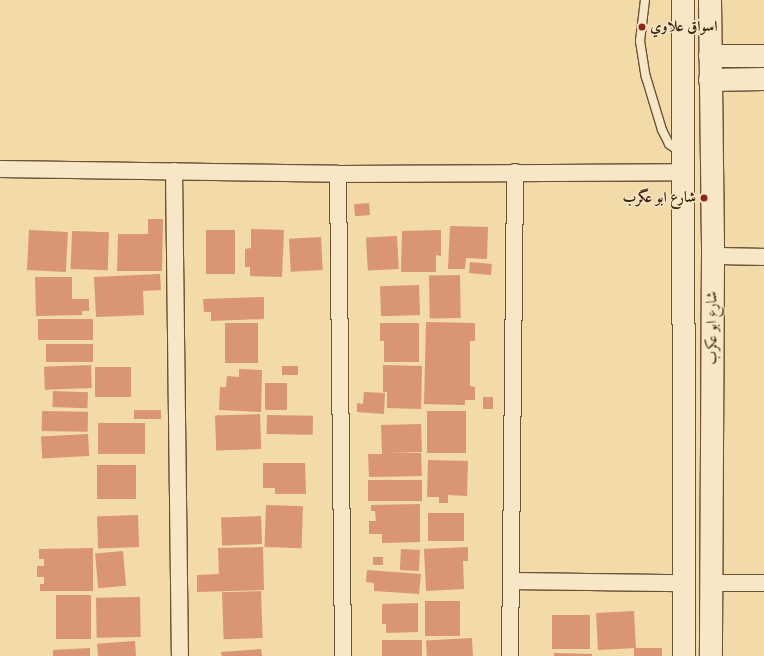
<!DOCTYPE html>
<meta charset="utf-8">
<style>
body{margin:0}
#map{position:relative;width:764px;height:656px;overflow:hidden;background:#f2daa9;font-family:"IM FELL English",Amiri,serif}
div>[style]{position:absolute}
.building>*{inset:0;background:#da9476;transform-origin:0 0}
.roads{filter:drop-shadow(1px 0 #6b5336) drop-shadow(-1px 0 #6b5336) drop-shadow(0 1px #6b5336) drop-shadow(0 -1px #6b5336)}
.lane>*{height:8px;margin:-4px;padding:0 4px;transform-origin:4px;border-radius:4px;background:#f7e7c7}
.street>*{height:16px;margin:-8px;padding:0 8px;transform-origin:8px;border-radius:8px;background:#f7e7c7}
.secondary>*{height:22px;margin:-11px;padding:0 11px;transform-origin:11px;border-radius:11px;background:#f7e7c7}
.dots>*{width:11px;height:11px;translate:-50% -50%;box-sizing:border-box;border:2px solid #f7e7c7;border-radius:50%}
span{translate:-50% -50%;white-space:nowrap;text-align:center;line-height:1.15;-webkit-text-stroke:3px #f7e7c7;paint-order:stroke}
.poi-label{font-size:15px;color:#3e260f;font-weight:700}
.left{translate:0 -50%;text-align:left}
.right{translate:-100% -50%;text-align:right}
.street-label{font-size:15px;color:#3e260f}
</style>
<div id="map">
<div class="building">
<i style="left:369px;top:203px;width:12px;height:15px;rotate:85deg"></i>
<i style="clip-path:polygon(148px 219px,163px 219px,162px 271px,117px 271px,118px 234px,148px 234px)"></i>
<i style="clip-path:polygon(450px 226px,488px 227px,487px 259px,466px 258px,465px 269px,448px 269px)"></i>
<i style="clip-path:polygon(251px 229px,284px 230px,282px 277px,250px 276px,250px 267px,245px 267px,245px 249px,251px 248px)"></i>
<i style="left:29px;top:230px;width:39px;height:40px;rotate:3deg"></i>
<i style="left:206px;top:230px;width:29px;height:44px"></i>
<i style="clip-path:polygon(441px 230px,441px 256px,436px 255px,436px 272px,401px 272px,402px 231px)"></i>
<i style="left:72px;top:231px;width:37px;height:38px;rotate:2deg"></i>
<i style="left:397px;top:236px;width:33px;height:31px;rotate:87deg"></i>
<i style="left:321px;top:237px;width:33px;height:32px;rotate:87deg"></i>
<i style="left:470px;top:262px;width:22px;height:11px;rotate:5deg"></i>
<i style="clip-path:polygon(160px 274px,161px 290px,143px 291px,144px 315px,96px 317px,94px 277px)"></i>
<i style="left:460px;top:275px;width:43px;height:31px;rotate:89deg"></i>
<i style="clip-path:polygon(35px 277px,72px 277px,72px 299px,89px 299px,89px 311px,82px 311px,82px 315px,36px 316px)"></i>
<i style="left:419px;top:285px;width:30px;height:39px;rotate:88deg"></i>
<i style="clip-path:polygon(264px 297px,264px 319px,211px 321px,211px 312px,204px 312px,203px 299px)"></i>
<i style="left:93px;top:319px;width:21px;height:55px;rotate:90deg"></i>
<i style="clip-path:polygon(426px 322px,475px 323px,475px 341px,470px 341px,470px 386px,475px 387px,475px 400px,465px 400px,465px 405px,424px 404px)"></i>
<i style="left:225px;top:323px;width:33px;height:40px"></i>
<i style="clip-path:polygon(380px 323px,419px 323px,419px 362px,384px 362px,384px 341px,380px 341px)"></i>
<i style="left:46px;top:344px;width:47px;height:18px"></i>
<i style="left:91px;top:365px;width:23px;height:47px;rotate:88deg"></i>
<i style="clip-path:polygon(383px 365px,422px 366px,421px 409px,387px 408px,387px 392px,383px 392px)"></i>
<i style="left:282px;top:366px;width:16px;height:9px"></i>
<i style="left:131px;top:367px;width:30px;height:36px;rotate:90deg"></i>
<i style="clip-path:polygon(239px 369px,262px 370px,261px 412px,219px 410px,220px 387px,226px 387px,227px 376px,239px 377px)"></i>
<i style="left:265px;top:383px;width:22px;height:27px"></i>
<i style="left:53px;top:391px;width:35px;height:16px;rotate:2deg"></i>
<i style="clip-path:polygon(364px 392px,385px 393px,384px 414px,357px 412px,357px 403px,363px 404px)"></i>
<i style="left:483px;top:397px;width:10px;height:12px"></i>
<i style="left:134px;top:410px;width:27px;height:9px"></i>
<i style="left:42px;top:411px;width:46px;height:20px;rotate:1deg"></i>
<i style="left:427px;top:411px;width:39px;height:42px"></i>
<i style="left:260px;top:414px;width:35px;height:45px;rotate:88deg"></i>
<i style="left:267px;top:415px;width:46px;height:19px;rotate:1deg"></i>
<i style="left:145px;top:423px;width:31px;height:47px;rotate:90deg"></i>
<i style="clip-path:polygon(421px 424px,422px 452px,387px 453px,421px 453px,422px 476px,369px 477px,368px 454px,382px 454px,381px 425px)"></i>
<i style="left:88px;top:434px;width:22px;height:47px;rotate:87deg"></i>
<i style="clip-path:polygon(428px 460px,468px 461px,467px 496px,448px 495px,448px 503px,439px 503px,439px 497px,427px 497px)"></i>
<i style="clip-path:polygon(263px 463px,305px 463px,306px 494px,275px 494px,275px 488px,263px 488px)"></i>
<i style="left:97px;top:465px;width:39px;height:34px"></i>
<i style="left:368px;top:480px;width:54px;height:21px"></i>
<i style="clip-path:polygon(420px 504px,420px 542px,382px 543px,382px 534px,369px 534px,369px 521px,376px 521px,375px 511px,371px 511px,371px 505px)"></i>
<i style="left:266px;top:505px;width:37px;height:42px;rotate:2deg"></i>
<i style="left:428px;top:513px;width:36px;height:28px"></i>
<i style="left:138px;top:515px;width:32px;height:41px;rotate:88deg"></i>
<i style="left:261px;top:516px;width:28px;height:40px;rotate:88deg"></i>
<i style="clip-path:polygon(263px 547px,264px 590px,197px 592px,197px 575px,219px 574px,218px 548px)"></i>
<i style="clip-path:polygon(468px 547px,468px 561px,463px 561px,464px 589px,426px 591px,424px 549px)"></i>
<i style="clip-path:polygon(93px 548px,93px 591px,40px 591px,40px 584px,44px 584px,44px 577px,37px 577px,37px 566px,44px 566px,44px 559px,39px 559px,39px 549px)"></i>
<i style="left:401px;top:549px;width:19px;height:21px;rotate:3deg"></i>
<i style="left:123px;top:551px;width:35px;height:28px;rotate:85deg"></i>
<i style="left:373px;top:557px;width:10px;height:8px"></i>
<i style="clip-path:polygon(367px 570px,421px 574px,419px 594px,374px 591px,374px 583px,366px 582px)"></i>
<i style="left:261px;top:591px;width:47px;height:39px;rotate:88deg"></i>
<i style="left:56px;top:595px;width:35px;height:44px"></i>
<i style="left:140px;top:597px;width:40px;height:44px;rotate:89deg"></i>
<i style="left:460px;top:601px;width:35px;height:35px;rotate:90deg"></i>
<i style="clip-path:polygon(418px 603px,418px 632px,386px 633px,386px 624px,382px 624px,382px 604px)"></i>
<i style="left:634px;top:611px;width:37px;height:38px;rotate:87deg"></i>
<i style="left:552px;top:615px;width:38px;height:34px"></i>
<i style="left:472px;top:638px;width:18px;height:46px;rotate:87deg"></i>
<i style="left:382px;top:640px;width:40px;height:16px"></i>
<i style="left:135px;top:641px;width:15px;height:38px;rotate:86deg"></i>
<i style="clip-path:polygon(90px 648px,90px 656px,53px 656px,53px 650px)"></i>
<i style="left:662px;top:648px;width:8px;height:28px;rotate:90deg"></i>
<i style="clip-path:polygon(261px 649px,262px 656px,222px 656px,221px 652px)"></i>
<i style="clip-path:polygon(554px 653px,592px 654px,592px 656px,554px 656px)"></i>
</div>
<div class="roads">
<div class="lane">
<i style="left:645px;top:0;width:41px;rotate:97deg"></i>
<i style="left:640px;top:41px;width:36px;rotate:81deg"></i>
<i style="left:646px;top:77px;width:55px;rotate:73.2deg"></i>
<i style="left:662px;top:130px;width:16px;rotate:63deg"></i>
<i style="left:669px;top:144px;width:14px;rotate:36deg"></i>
</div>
<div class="street">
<i style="left:0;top:169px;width:338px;rotate:0.8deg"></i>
<i style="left:338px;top:174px;width:345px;rotate:-0.3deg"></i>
<i style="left:174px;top:171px;width:485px;rotate:89.3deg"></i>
<i style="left:338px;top:174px;width:482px;rotate:89.4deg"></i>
<i style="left:713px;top:256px;width:51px;rotate:1.1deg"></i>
<i style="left:511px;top:581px;width:174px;rotate:0.7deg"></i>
<i style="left:711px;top:583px;width:53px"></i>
<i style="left:510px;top:656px;width:484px;rotate:-89.4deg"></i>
</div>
<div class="secondary">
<i style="left:683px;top:0;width:656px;rotate:89.91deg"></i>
<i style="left:710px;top:0;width:256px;rotate:89.3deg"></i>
<i style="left:713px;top:256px;width:400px;rotate:90.3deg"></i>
<i style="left:710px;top:56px;width:54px"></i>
<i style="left:710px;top:80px;width:54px;rotate:-1.1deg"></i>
</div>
</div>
<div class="dots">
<i style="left:642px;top:27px;background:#8f2418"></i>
<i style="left:704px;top:198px;background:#8f2418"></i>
</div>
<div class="poi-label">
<span class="left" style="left:650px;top:27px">اسواق علاوي</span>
<span class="right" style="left:696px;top:198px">شارع ابو عگرب</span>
</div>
<div class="street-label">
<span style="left:712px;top:328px;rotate:-90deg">شارع ابو عكرب</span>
</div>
</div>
